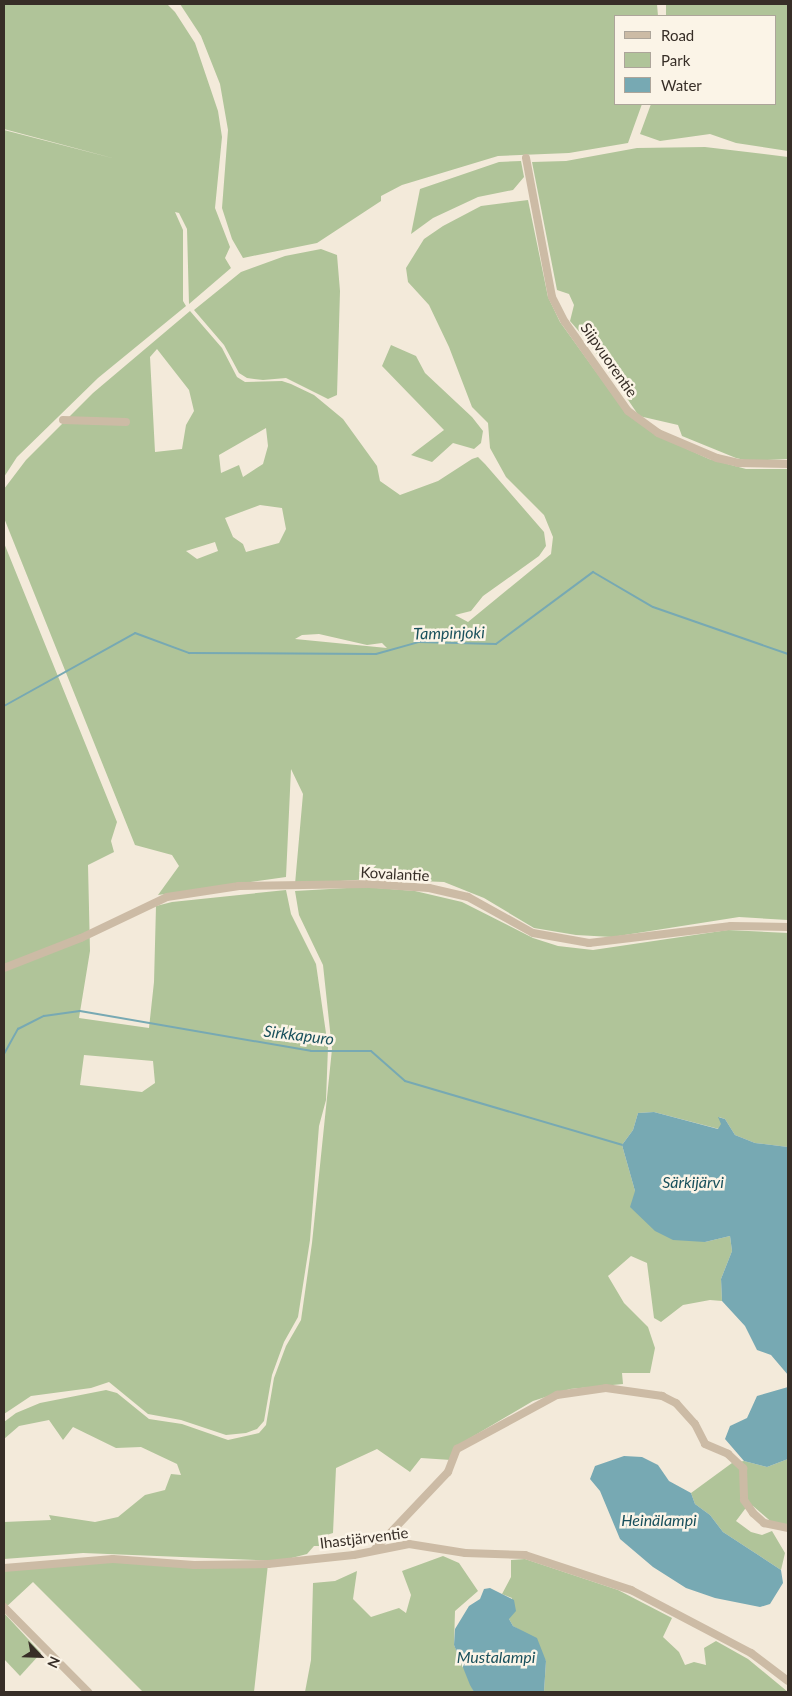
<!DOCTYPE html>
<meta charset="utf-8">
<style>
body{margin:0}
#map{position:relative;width:792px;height:1696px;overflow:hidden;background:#f3eada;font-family:Lato,sans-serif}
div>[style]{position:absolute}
.green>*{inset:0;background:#b0c499}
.water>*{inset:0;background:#77a9b3}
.stream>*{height:2px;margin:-1px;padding:0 1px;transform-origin:1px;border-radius:1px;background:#77a9b3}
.minor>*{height:8px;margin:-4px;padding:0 4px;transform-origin:4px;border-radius:4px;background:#ccbba5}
span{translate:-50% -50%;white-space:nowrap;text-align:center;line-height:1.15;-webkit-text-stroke:5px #fbf4e7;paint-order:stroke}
.street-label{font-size:15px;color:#372e27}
.water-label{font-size:16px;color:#19505c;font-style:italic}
.frame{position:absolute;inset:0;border:5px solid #372e27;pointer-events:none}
.legend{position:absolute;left:614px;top:15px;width:162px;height:90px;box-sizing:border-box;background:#fbf4e7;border:1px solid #ada59a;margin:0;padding:6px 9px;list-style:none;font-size:15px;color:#372e27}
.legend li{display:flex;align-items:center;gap:10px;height:25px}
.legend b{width:25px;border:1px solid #ada59a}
.north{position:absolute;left:15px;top:1631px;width:50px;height:50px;-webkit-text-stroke:4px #fbf4e7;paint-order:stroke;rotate:114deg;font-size:14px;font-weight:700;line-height:20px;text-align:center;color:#372e27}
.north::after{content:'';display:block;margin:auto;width:18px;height:22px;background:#372e27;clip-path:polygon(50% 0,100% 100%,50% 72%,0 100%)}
</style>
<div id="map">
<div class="green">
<i style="clip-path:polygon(4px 4px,167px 4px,175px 12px,195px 43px,218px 111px,222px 137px,215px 208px,230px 247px,225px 258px,231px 268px,189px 304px,187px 229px,179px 213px,175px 212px,183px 230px,183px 301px,186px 306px,98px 378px,17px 457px,4px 477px,4px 130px,116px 159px,4px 129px)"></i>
<i style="clip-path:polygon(180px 4px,657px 4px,658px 16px,616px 16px,616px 104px,642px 104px,628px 143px,569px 153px,498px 156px,402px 185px,381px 196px,381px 201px,317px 243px,243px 258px,232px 239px,222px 208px,228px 130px,220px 84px,201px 36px)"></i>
<i style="clip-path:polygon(666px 4px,788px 4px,788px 151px,736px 143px,710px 134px,660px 141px,640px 134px,651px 104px,776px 104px,776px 16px,666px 16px)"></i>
<i style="clip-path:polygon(705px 147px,788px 157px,788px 459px,749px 461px,736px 458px,682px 436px,678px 425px,639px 416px,590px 344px,570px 321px,574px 305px,569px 294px,557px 290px,532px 162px,566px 161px,637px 148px)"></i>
<i style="clip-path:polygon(521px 161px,524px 177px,513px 190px,478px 197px,433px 218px,411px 234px,420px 189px,499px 162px)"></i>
<i style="clip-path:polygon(evenodd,528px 200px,548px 297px,560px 322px,625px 412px,654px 434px,709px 459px,746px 469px,788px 469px,788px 920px,739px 917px,612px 937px,576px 935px,534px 928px,484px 898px,444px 882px,371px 879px,295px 884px,303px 794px,291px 769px,286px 877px,158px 895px,179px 866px,172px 855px,135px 845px,4px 518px,4px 489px,26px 460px,93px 393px,190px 311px,222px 348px,237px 377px,245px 382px,282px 381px,291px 384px,314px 395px,343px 419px,377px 466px,380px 481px,400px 495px,438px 481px,472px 459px,478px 457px,485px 464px,544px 532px,546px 546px,539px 556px,483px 596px,471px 611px,455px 615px,468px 622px,551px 554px,553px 537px,544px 515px,506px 477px,490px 448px,488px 423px,472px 407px,449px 347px,429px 305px,408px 282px,406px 268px,424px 239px,443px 226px,481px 206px,528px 200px,157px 349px,189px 390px,194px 411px,186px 425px,182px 449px,155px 452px,150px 357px,157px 349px,528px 200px,266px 428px,268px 446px,263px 464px,243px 477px,239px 465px,221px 473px,219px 455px,266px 428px,528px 200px,260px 505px,282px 508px,286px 529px,279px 543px,246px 552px,243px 544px,233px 537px,225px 518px,260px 505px,528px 200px,215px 542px,218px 551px,197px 559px,186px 551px,215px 542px,528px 200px,319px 634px,367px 645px,382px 643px,387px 648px,295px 639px,302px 635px,319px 634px)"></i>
<i style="clip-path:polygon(321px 249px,337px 255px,340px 291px,337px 395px,328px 399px,286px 378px,263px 380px,247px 378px,239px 373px,224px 345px,194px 310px,241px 272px,285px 256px)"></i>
<i style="clip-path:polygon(391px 345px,416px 356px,425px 373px,472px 417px,483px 431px,481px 443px,474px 449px,453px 443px,432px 462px,411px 455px,444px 430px,382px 366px)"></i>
<i style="clip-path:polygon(evenodd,4px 543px,117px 822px,111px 841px,114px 852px,88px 865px,90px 951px,79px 1018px,149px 1028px,154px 982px,156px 906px,172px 902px,286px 890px,291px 914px,316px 964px,328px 1047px,326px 1100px,319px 1126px,310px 1240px,298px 1317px,284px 1342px,272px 1375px,264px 1421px,257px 1429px,246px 1433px,226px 1435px,181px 1420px,148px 1414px,109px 1382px,91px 1388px,31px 1396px,4px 1414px,4px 543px,84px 1055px,153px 1061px,155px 1083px,142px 1092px,80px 1085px,84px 1055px)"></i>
<i style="clip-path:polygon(364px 887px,415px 891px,462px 902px,533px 938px,558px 946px,593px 950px,728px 930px,788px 933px,788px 1147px,755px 1143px,735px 1135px,725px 1119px,719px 1117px,722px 1124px,719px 1129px,654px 1112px,638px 1113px,633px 1130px,622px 1145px,635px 1191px,705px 1242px,730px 1236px,732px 1251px,721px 1279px,722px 1301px,710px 1300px,683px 1305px,661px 1322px,654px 1318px,647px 1263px,631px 1256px,608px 1276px,624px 1303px,648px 1327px,655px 1348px,650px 1373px,622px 1373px,623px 1384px,570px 1389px,533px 1401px,455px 1447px,451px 1460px,421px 1458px,410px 1472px,377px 1449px,336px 1468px,333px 1533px,323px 1536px,319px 1546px,314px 1546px,307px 1554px,280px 1561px,83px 1553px,4px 1559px,4px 1522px,51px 1520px,49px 1515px,95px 1522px,118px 1517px,145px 1495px,165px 1490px,171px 1474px,181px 1475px,177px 1464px,141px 1447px,116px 1448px,73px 1427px,63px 1440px,49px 1420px,19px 1426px,4px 1439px,4px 1422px,16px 1413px,40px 1403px,106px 1390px,117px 1393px,149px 1419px,182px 1424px,228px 1440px,259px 1433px,266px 1425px,274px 1378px,286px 1346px,301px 1320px,312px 1243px,332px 1049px,323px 965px,299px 915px,295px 891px)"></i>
<i style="clip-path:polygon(788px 1459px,788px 1525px,775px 1525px,753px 1506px,745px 1509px,736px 1521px,751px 1532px,762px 1535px,772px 1531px,785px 1553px,781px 1570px,723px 1532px,710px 1515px,695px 1504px,691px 1493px,732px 1463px,744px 1461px,767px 1467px)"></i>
<i style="clip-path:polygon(443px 1556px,459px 1563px,478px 1591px,455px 1611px,454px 1645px,474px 1692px,305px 1692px,311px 1660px,313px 1583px,335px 1581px,357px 1571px,353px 1599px,371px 1617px,399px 1608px,406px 1613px,411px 1595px,402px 1571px)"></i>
<i style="clip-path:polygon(113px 1559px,268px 1564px,254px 1692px,143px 1692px,33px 1582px,4px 1609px,4px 1568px)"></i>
<i style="clip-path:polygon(525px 1559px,618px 1590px,672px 1618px,663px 1637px,679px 1652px,685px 1665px,694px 1662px,706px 1665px,704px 1648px,716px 1641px,748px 1659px,788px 1692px,544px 1692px,546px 1661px,528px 1635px,513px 1626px,509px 1619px,512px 1598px,502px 1594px,511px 1577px,511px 1560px)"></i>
<i style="clip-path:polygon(4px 1613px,41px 1653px,20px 1676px,4px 1659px)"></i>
</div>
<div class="water">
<i style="clip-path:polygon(654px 1112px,718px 1129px,721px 1124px,718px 1117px,725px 1119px,735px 1135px,755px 1143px,788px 1147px,788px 1375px,771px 1355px,757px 1350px,745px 1326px,722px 1301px,721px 1279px,732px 1251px,730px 1236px,705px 1242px,673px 1240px,655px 1231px,630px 1207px,635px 1191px,622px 1145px,633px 1130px,638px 1113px)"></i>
<i style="clip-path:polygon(788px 1387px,788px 1459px,767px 1467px,744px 1461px,725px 1439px,730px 1426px,747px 1418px,757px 1396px)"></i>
<i style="clip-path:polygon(624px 1456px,642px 1457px,658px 1465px,669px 1481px,691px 1493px,695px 1504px,710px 1515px,723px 1532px,781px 1570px,783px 1583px,770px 1604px,760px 1607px,715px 1598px,686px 1588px,653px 1567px,620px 1539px,600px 1491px,590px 1479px,595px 1466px)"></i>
<i style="clip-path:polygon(490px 1588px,514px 1600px,516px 1611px,509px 1619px,513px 1626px,537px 1638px,546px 1661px,544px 1692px,474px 1692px,470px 1685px,454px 1645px,455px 1629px,469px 1606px,480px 1599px,484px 1589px)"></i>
</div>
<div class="stream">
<i style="left:4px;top:706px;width:150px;rotate:-29.1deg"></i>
<i style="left:135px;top:633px;width:58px;rotate:20.3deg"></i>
<i style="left:189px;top:653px;width:187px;rotate:0.3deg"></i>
<i style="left:376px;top:654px;width:45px;rotate:-15.6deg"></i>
<i style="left:419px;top:642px;width:77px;rotate:1.5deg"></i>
<i style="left:496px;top:644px;width:121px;rotate:-36.6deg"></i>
<i style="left:593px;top:572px;width:69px;rotate:30.3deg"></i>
<i style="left:653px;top:607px;width:143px;rotate:19.2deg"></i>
<i style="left:4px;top:1054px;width:29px;rotate:-61deg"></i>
<i style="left:18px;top:1029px;width:29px;rotate:-27deg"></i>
<i style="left:44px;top:1016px;width:36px;rotate:-8deg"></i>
<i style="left:80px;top:1011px;width:234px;rotate:9.8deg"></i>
<i style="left:311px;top:1051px;width:60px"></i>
<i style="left:371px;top:1051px;width:45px;rotate:41.4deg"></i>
<i style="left:405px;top:1081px;width:226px;rotate:16.4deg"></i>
</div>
<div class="minor">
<i style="left:526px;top:158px;width:141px;rotate:79.4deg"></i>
<i style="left:552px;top:297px;width:28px;rotate:63deg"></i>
<i style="left:565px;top:322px;width:109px;rotate:54.7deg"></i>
<i style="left:628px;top:411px;width:37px;rotate:36deg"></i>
<i style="left:658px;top:433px;width:64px;rotate:23deg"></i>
<i style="left:717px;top:458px;width:22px;rotate:13deg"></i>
<i style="left:738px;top:463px;width:50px;rotate:1.1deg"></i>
<i style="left:63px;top:420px;width:63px;rotate:1.8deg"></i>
<i style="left:4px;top:968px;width:83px;rotate:-21.3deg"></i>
<i style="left:81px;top:938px;width:95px;rotate:-25.5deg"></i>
<i style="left:167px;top:897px;width:73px;rotate:-8.7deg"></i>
<i style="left:239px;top:886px;width:130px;rotate:-0.9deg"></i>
<i style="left:369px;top:884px;width:60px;rotate:3.8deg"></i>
<i style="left:429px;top:888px;width:40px;rotate:13deg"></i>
<i style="left:468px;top:897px;width:74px;rotate:29deg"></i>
<i style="left:533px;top:933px;width:57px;rotate:10.1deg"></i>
<i style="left:589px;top:943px;width:143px;rotate:-6.8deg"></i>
<i style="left:731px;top:926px;width:57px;rotate:1deg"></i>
<i style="left:375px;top:1549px;width:106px;rotate:-46.5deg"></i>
<i style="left:448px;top:1472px;width:25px;rotate:-69deg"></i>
<i style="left:457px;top:1449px;width:114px;rotate:-28.4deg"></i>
<i style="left:557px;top:1395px;width:49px;rotate:-8.1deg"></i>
<i style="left:606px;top:1388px;width:57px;rotate:8.1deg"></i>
<i style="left:662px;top:1396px;width:16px;rotate:27deg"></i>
<i style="left:676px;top:1403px;width:28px;rotate:48deg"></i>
<i style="left:695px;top:1424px;width:22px;rotate:63deg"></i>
<i style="left:705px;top:1444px;width:25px;rotate:23deg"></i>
<i style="left:728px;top:1454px;width:21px;rotate:43deg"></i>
<i style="left:743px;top:1468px;width:32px;rotate:88deg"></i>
<i style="left:744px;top:1500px;width:16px;rotate:55deg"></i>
<i style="left:753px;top:1513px;width:15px;rotate:42deg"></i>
<i style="left:764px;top:1523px;width:25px;rotate:12deg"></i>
<i style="left:4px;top:1568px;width:109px;rotate:-4.7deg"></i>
<i style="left:113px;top:1559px;width:81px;rotate:4.2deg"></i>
<i style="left:194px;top:1565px;width:74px;rotate:-0.8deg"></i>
<i style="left:268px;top:1564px;width:86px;rotate:-6deg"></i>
<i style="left:354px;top:1555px;width:56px;rotate:-11.3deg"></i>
<i style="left:409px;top:1544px;width:57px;rotate:9.1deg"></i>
<i style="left:465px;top:1553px;width:60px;rotate:1.9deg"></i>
<i style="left:525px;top:1555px;width:112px;rotate:18.3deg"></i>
<i style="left:631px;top:1590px;width:136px;rotate:27.7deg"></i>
<i style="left:751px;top:1653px;width:46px;rotate:37.1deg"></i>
<i style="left:4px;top:1607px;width:120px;rotate:45.3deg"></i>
</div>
<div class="street-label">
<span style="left:609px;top:360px;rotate:55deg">Siipvuorentie</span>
<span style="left:395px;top:874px;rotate:3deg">Kovalantie</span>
<span style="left:364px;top:1538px;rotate:-7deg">Ihastjärventie</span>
</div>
<div class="water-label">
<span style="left:449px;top:633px;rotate:-1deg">Tampinjoki</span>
<span style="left:299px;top:1035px;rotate:7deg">Sirkkapuro</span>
<span style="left:693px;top:1182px">Särkijärvi</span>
<span style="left:659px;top:1520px">Heinälampi</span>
<span style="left:496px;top:1657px">Mustalampi</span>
</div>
<div class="frame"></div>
<ul class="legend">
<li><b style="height:6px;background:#ccbba5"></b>Road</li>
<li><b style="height:14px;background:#b0c499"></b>Park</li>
<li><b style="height:14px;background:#77a9b3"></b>Water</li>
</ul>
<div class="north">N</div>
</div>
